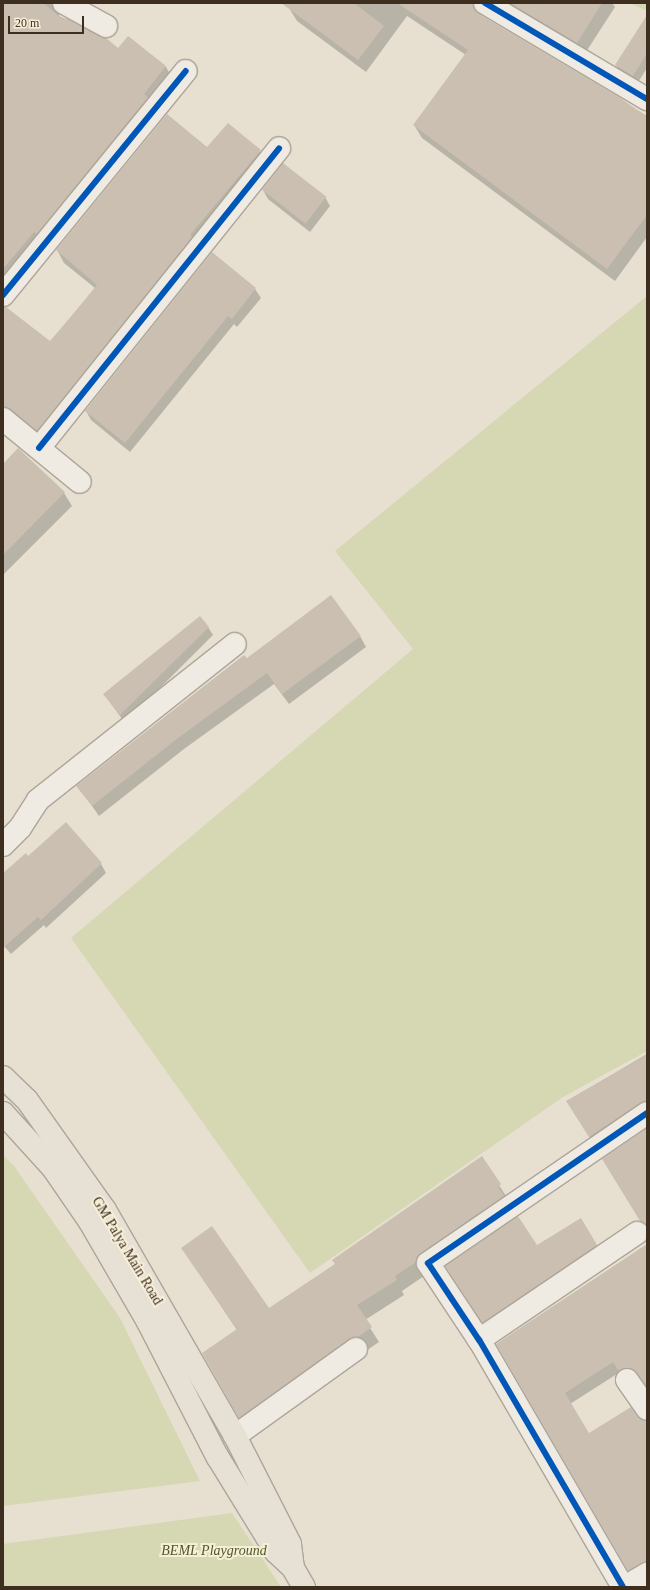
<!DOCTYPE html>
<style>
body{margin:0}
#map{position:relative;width:650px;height:1590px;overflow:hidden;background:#e7e0d1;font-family:"Times New Roman",serif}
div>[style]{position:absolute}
.green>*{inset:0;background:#d6d7b3}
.shadow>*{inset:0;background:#0003}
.building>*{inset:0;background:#cbbfb2;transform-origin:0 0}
.roads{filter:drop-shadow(1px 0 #ada599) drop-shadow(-1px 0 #ada599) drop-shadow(0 1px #ada599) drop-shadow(0 -1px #ada599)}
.minor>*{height:22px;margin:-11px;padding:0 11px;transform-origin:11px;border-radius:11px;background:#efebe3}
.major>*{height:22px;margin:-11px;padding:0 11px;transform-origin:11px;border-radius:11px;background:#e6e1d4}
.cycleway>*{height:6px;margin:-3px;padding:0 3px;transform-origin:3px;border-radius:3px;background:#0057b8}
span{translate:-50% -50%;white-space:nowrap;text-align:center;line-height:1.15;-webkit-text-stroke:4px #f7eed8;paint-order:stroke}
.street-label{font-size:14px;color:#3d2e20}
.park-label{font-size:14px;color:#4d5a26;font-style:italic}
.frame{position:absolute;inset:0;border:4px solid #3d2e20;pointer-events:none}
.scale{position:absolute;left:8px;top:16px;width:76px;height:18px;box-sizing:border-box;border:2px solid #3d2e20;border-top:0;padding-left:5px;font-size:12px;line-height:14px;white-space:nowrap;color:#3d2e20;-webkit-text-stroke:3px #f7eed8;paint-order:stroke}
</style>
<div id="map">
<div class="green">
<i style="clip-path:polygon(630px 3px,647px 3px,647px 11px)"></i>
<i style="clip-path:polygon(647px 296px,647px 1051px,563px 1097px,310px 1273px,71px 938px,413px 649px,335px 551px)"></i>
<i style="clip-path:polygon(3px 1155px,14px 1166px,120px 1318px,200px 1481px,3px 1506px)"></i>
<i style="clip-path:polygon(232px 1513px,281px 1587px,3px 1587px,3px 1544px)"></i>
</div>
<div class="shadow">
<i style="clip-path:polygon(3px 3px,78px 3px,64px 5px,59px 16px,106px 39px,119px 50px,129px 37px,166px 67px,173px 79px,3px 291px)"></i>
<i style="clip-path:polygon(293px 3px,612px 3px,615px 7px,584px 55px,486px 5px,480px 16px,647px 116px,647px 237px,615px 281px,422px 138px,414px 125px,466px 55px,407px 16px,366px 72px,297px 21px,289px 8px)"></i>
<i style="clip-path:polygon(647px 16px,647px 68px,637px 84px,621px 74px,616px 65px)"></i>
<i style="clip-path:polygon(228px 124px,260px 151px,268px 164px,44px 443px,3px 422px,3px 314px,50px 342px,95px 288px,64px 263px,57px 250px,207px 148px)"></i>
<i style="clip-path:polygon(263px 190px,325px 197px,330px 206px,310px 232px,268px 199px)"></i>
<i style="clip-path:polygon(212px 254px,255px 289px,261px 298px,237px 327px,234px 324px,130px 452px,91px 420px,86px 411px)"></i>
<i style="clip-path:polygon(18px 449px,64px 493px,72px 506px,3px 575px,3px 465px)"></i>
<i style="clip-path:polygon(208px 627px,213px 635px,125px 723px,104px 694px)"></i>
<i style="clip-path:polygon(360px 636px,366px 647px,289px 704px,274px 684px,184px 749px,99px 816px,78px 786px,246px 659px)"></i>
<i style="clip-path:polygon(28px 857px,101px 864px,106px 873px,46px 928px,44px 925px,11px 954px,3px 945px,3px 876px)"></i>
<i style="clip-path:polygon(647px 1054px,647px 1114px,596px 1147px,567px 1101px)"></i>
<i style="clip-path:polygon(481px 1158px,508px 1199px,424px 1276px,402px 1291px,404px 1295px,365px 1320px,379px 1342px,248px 1431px,203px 1353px,237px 1330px,182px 1248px,269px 1309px,336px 1264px)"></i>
<i style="clip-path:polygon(647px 1245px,647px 1387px,644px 1383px,620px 1372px,570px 1404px,589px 1435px,647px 1421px,647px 1573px,635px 1580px,497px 1344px)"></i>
<i style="clip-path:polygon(537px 1246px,596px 1246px,602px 1256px,489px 1333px,453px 1277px)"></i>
</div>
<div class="building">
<i style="clip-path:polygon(3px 3px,43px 3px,64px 20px,66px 18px,106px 38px,118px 48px,128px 36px,166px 66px,144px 94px,148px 97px,37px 234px,34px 232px,3px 269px)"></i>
<i style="clip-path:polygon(281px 3px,354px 3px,384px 26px,358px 60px)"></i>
<i style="clip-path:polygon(397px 3px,473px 3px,479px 14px,619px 97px,647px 117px,647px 215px,607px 269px,413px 125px,468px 50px)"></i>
<i style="clip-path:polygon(510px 3px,602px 3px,577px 43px)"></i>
<i style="clip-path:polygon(647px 15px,647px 53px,633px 76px,615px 65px)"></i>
<i style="clip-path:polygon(167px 114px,207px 147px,228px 123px,261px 150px,190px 235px,192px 237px,37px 431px,11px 409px,3px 407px,3px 307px,6px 307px,50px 341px,75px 312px,97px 285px,56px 250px)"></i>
<i style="left:283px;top:163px;width:55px;height:34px;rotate:38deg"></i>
<i style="clip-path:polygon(212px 252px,256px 288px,232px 319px,228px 316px,125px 443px,85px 411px)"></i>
<i style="clip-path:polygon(18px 448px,65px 492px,3px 555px,3px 464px)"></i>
<i style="clip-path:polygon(331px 595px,361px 636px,282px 694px,267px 673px,178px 738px,92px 806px,76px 786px,244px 655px,247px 658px)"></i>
<i style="clip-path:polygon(200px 616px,209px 627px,120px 715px,103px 694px)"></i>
<i style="clip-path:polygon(66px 822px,102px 863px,41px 920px,38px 917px,3px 948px,3px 873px,26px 853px,28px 856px)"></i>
<i style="clip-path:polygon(647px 1055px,647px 1101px,640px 1103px,589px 1137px,566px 1101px)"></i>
<i style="clip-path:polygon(647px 1128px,647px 1226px,640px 1221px,602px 1159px)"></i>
<i style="clip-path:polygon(482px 1156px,501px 1184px,498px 1187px,504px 1196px,421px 1253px,416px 1262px,395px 1276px,397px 1280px,357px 1305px,372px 1327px,358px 1337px,349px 1339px,239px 1418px,202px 1353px,237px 1329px,181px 1248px,212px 1226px,269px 1308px,335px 1264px,332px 1260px)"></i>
<i style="clip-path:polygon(518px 1216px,537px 1245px,581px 1218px,597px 1245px,482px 1323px,445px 1266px)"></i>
<i style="clip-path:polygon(647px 1244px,647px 1387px,633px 1369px,626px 1368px,619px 1371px,613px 1362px,565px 1393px,589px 1433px,631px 1407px,637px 1416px,647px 1421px,647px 1561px,628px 1571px,496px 1344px)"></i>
</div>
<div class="roads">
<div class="minor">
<i style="left:64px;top:3px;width:48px;rotate:28.7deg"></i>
<i style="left:485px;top:3px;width:188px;rotate:30.7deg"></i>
<i style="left:3px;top:295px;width:289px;rotate:-50.8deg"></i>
<i style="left:3px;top:419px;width:99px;rotate:39.3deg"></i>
<i style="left:39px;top:448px;width:384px;rotate:-51.3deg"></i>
<i style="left:3px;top:845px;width:24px;rotate:-45deg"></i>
<i style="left:20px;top:828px;width:33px;rotate:-57deg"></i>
<i style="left:38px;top:800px;width:251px;rotate:-38.4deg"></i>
<i style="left:479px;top:1340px;width:191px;rotate:-34.1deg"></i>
<i style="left:627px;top:1380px;width:35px;rotate:55deg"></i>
<i style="left:235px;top:1436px;width:149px;rotate:-35.7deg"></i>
<i style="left:623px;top:1587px;width:286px;rotate:-120.2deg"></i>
<i style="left:479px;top:1340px;width:92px;rotate:-123.5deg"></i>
<i style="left:428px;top:1263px;width:265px;rotate:-34.4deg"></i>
<i style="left:625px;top:1587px;width:26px;rotate:-31deg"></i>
</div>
<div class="major">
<i style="left:3px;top:1077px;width:33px;rotate:44deg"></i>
<i style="left:27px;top:1100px;width:135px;rotate:54.7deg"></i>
<i style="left:105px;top:1210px;width:261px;rotate:60.1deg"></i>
<i style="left:235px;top:1436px;width:121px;rotate:63deg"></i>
<i style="left:290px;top:1544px;width:24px;rotate:83deg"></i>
<i style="left:293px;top:1568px;width:22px;rotate:60deg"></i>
<i style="left:3px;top:1113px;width:74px;rotate:47.7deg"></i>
<i style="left:53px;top:1168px;width:65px;rotate:55.6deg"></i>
<i style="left:90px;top:1222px;width:116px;rotate:59.9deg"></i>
<i style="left:148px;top:1322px;width:151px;rotate:62.8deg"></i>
<i style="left:217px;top:1456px;width:113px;rotate:58.4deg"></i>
<i style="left:276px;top:1552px;width:23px;rotate:43deg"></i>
</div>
</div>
<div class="cycleway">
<i style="left:485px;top:3px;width:188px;rotate:30.7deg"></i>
<i style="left:3px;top:295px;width:289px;rotate:-50.8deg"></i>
<i style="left:39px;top:448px;width:384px;rotate:-51.3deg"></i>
<i style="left:623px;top:1587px;width:286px;rotate:-120.2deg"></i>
<i style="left:479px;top:1340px;width:92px;rotate:-123.5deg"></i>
<i style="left:428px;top:1263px;width:265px;rotate:-34.4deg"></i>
</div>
<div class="street-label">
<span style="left:127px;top:1251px;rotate:59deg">GM Palya Main Road</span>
</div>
<div class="park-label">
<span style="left:214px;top:1551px">BEML Playground</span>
</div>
<div class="frame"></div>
<div class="scale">20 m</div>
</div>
